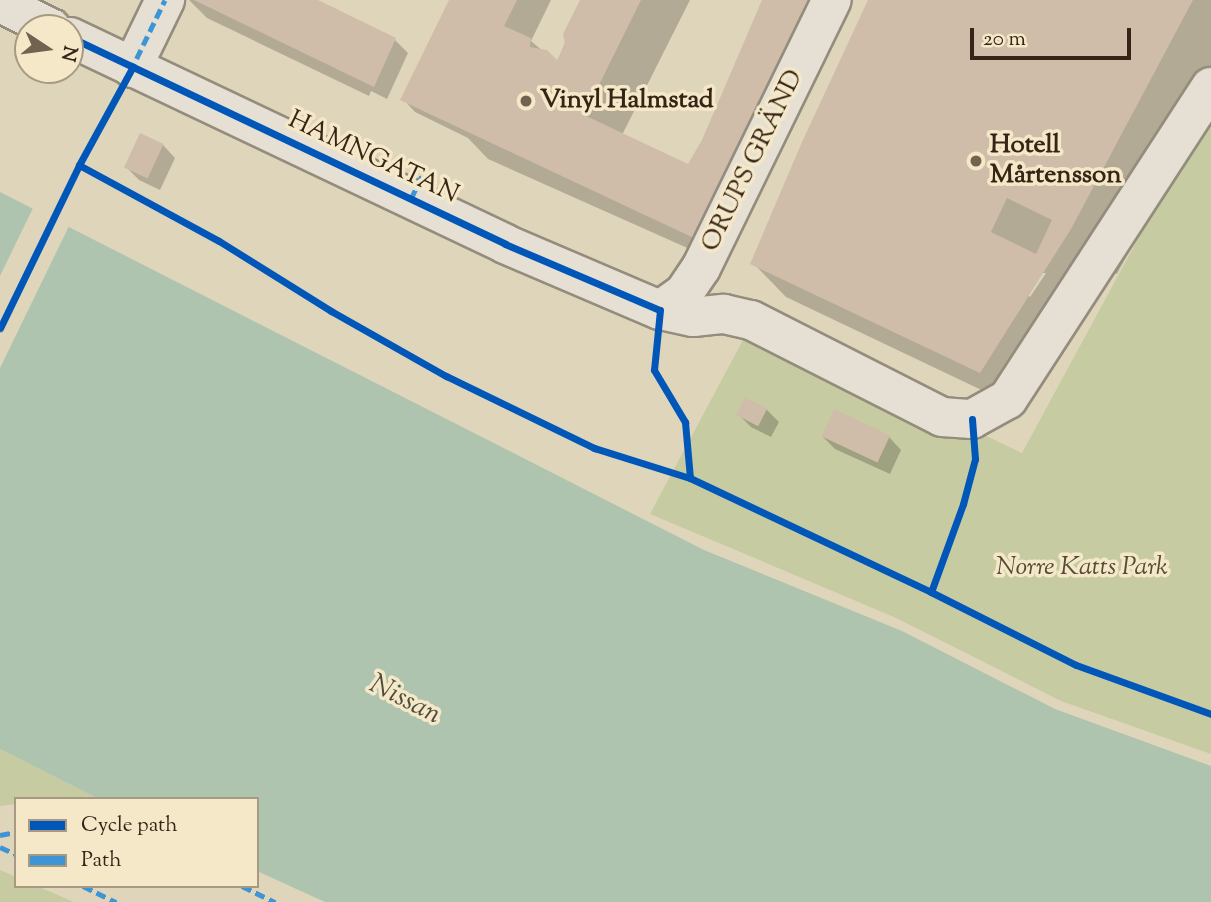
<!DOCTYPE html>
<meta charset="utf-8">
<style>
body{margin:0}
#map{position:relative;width:1211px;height:902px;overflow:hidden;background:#dfd5bb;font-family:"Sorts Mill Goudy",serif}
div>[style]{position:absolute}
.green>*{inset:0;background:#c7cba2}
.water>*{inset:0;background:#aec4ae}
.pier>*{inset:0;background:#dfd5bb}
.shadow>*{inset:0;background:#0003}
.building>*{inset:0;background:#cfbdaa;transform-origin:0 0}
.roads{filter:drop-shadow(2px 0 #948c7c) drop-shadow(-2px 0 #948c7c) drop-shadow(0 2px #948c7c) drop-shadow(0 -2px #948c7c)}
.minor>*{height:38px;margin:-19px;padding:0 19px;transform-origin:19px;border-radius:19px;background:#e5e0d3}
.quiet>*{height:5px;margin-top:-2.5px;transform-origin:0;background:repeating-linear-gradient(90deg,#3e95d4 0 10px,transparent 0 15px)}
.cycleway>*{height:7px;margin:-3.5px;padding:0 3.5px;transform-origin:3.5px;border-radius:3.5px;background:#0057b8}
.dots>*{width:19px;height:19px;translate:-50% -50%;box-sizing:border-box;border:4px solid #f4e8c9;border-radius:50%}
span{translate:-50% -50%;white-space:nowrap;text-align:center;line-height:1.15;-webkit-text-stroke:7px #f4e8c9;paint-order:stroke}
.poi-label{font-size:26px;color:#362517;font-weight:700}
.left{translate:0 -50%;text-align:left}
.street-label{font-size:26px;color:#362517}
.park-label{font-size:26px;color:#554c35;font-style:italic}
.water-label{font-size:28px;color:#4f4b3c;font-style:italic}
.legend{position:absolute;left:14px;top:797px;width:245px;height:91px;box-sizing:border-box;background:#f4e8c9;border:2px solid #a89a82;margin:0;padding:9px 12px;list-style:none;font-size:21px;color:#362517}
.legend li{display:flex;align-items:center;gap:14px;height:35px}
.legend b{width:35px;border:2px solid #a89a82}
.north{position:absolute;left:14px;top:14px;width:70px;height:70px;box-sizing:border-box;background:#f4e8c9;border:2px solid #a89a82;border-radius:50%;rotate:103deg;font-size:19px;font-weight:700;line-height:28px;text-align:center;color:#362517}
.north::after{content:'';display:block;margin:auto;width:24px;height:32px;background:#716350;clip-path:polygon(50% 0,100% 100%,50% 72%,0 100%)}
.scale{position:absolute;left:970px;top:28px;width:161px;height:32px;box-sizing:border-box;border:4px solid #362517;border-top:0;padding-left:9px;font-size:21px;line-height:24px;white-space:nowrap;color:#362517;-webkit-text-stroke:5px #f4e8c9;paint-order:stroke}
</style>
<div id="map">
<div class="green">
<i style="clip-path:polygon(1211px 104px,1211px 754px,1061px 701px,894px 617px,650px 514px,751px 325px,1022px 453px)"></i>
<i style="clip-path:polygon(0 749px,99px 799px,16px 799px,16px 804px,0 806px)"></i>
<i style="clip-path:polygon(0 870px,16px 877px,16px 886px,37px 886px,74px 902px,0 902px)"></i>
</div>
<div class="water">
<i style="clip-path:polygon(0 192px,704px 550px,902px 631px,1055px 709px,1211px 766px,1211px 902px,325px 902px,257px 871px,257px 799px,99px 799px,0 749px)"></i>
</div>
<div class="pier">
<i style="clip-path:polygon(34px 206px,70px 224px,0 368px,0 276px)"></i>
</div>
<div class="shadow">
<i style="clip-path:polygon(189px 0,314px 0,395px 40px,408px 53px,387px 99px,371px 91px,369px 96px,207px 18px)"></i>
<i style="clip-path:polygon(451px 0,551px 0,531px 41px,557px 63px,582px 0,690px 0,622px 135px,689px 166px,703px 141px,764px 0,845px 0,721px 263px,488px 159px,468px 138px,415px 112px,403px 99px)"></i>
<i style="clip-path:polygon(evenodd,870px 0,1211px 0,1211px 97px,1117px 274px,1102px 267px,1015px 406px,786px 297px,753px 263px,870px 0,1041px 273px,1046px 273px,1030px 297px,1028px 295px,1041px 273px)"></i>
<i style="clip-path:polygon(163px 145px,175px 158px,160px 190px,139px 180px,126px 167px)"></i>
<i style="clip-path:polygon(766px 409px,779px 422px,771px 437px,751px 427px,738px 414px)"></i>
<i style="clip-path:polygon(822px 436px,889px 437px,901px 450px,890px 474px,835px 449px)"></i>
</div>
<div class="building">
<i style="clip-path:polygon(194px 0,318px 0,396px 38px,374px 87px)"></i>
<i style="clip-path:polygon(449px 0,517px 0,504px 26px,531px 38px,530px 47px,547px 50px,557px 60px,565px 44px,563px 34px,580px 0,641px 0,584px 115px,688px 164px,702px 140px,762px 0,809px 0,696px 239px,400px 100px)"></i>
<i style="clip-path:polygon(evenodd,868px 0,1193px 0,1071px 229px,980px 373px,750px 264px,802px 142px,868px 0,1007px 198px,1052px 220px,1036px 254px,991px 232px,1007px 198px)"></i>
<i style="left:140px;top:133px;width:26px;height:38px;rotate:25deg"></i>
<i style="left:745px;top:397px;width:25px;height:20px;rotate:27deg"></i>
<i style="left:834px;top:409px;width:62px;height:30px;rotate:25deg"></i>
</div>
<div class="roads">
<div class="minor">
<i style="left:0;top:3px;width:57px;rotate:26.1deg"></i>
<i style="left:70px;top:37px;width:482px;rotate:25.4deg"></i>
<i style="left:505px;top:244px;width:168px;rotate:23.1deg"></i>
<i style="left:660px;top:310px;width:34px;rotate:12deg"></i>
<i style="left:693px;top:317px;width:31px;rotate:-6deg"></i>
<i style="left:724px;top:314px;width:28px;rotate:13deg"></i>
<i style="left:751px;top:320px;width:214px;rotate:26.9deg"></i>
<i style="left:942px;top:417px;width:30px;rotate:4deg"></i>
<i style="left:972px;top:419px;width:41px;rotate:-29.1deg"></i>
<i style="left:1008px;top:399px;width:372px;rotate:-57deg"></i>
<i style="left:132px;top:68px;width:76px;rotate:-64.1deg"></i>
<i style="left:660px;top:310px;width:29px;rotate:-35deg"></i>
<i style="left:684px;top:293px;width:30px;rotate:-56deg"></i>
<i style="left:701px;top:268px;width:298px;rotate:-64deg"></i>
</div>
</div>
<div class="quiet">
<i style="left:130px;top:72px;width:80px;rotate:-64.1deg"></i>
<i style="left:411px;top:199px;width:26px;rotate:-65deg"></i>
<i style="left:0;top:835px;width:16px;rotate:-11deg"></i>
<i style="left:0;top:847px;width:17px;rotate:24deg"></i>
<i style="left:83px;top:886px;width:37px;rotate:26deg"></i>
<i style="left:242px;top:886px;width:37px;rotate:26deg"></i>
</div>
<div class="cycleway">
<i style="left:70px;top:37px;width:482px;rotate:25.4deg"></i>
<i style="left:505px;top:244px;width:168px;rotate:23.1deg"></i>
<i style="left:660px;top:310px;width:60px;rotate:95.7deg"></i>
<i style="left:654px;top:370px;width:61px;rotate:59.2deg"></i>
<i style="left:685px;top:422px;width:56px;rotate:84.9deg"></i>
<i style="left:79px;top:165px;width:159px;rotate:28.5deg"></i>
<i style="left:219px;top:241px;width:132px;rotate:32deg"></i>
<i style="left:331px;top:311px;width:132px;rotate:29.5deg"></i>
<i style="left:446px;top:376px;width:165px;rotate:25.9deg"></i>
<i style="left:594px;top:448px;width:101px;rotate:17.4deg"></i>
<i style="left:690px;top:478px;width:267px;rotate:25.3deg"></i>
<i style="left:931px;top:592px;width:162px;rotate:26.7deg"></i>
<i style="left:1076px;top:665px;width:144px;rotate:19.9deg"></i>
<i style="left:0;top:328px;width:181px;rotate:-64.1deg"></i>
<i style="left:79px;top:165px;width:111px;rotate:-61.3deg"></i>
<i style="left:931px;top:592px;width:94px;rotate:-70deg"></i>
<i style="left:963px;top:504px;width:47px;rotate:-75.1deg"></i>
<i style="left:975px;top:459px;width:40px;rotate:-94.3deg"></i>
</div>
<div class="dots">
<i style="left:526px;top:101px;background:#716350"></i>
<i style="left:976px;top:161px;background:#716350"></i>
</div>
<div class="poi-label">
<span class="left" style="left:540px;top:101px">Vinyl Halmstad</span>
<span class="left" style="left:990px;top:161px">Hotell<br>Mårtensson</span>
</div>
<div class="street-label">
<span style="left:373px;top:158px;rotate:25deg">HAMNGATAN</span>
<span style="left:753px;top:161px;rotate:-64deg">ORUPS GRÄND</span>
</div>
<div class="park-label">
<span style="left:1082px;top:568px">Norre Katts Park</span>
</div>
<div class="water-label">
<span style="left:405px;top:700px;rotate:27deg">Nissan</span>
</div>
<ul class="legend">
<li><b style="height:9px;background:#0057b8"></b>Cycle path</li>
<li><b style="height:9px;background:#3e95d4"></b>Path</li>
</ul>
<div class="north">N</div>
<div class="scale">20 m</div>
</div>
